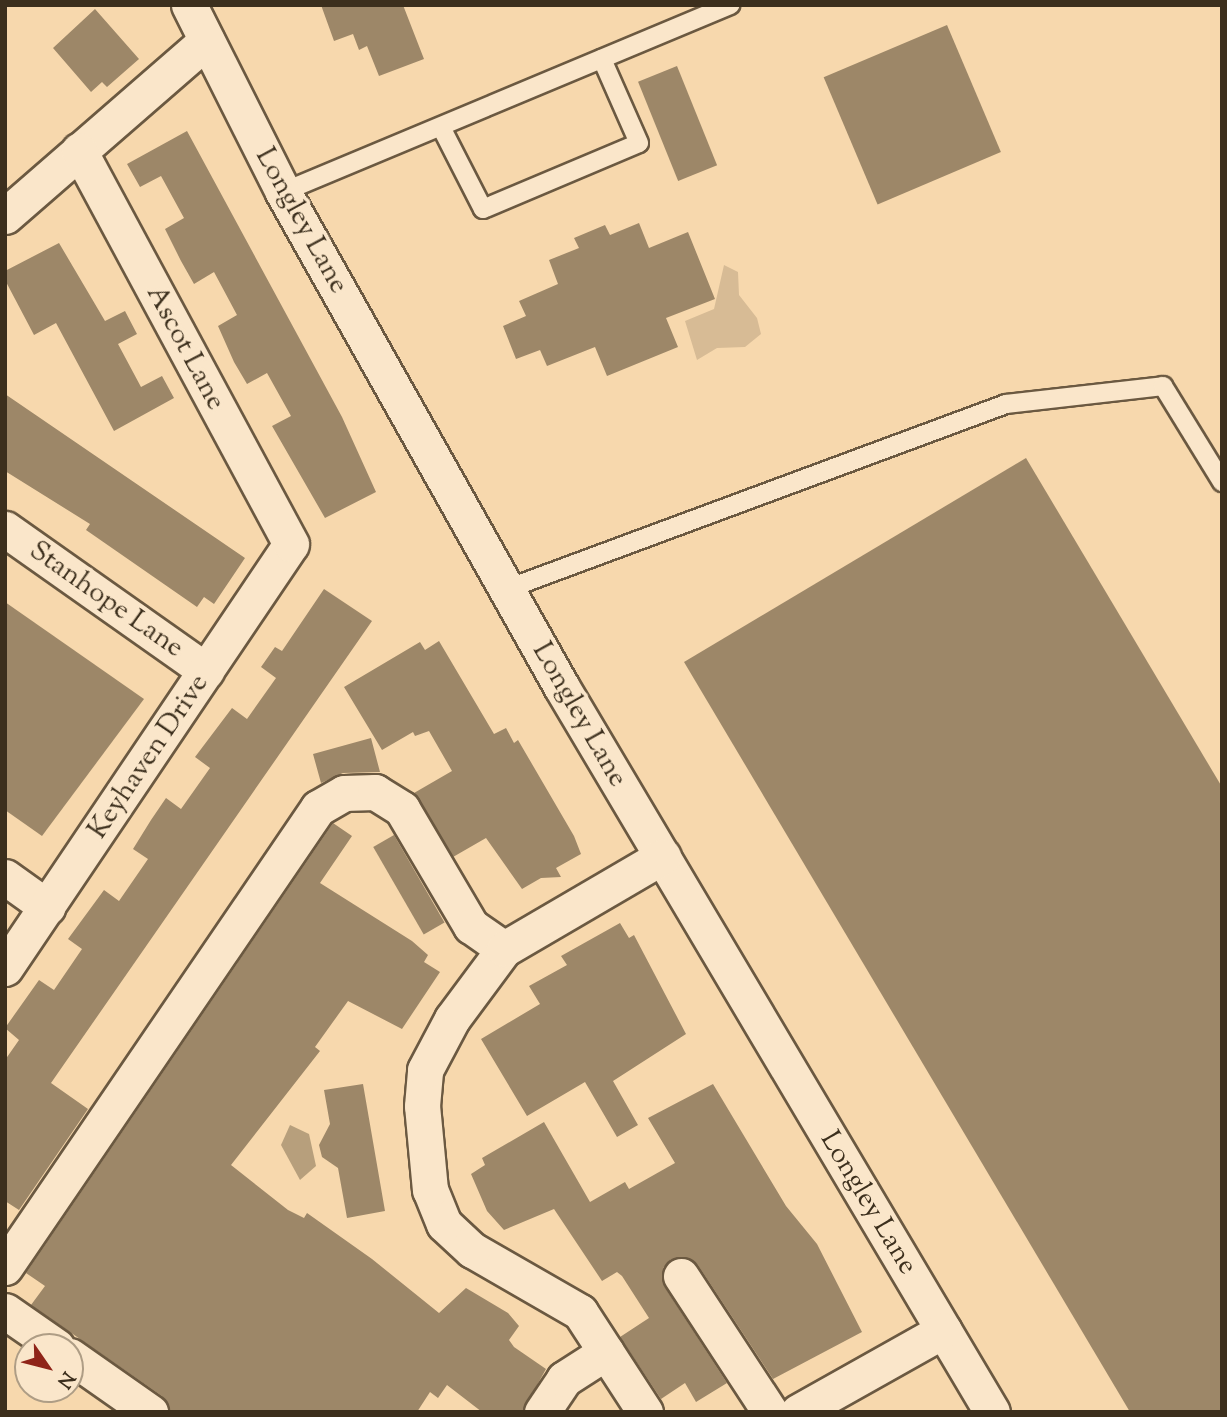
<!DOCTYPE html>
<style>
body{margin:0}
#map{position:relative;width:1227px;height:1417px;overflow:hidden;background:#f7d8ad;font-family:"Sorts Mill Goudy",serif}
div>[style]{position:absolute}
.green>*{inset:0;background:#d7bb95}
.water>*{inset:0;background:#b79f7c}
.building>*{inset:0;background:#9d8768;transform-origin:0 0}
.roads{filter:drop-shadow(2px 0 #6b5941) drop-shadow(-2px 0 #6b5941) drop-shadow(0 2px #6b5941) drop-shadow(0 -2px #6b5941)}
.lane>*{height:18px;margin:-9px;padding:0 9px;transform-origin:9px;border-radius:9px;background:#fae6ca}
.street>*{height:35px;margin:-17.5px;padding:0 17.5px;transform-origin:17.5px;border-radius:17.5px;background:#fae6ca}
span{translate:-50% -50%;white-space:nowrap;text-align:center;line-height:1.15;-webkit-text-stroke:7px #fae6ca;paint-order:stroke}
.street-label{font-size:28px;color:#3c2f1d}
.frame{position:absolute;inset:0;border:7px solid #3c2f1d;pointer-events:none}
.north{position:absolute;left:14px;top:1333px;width:70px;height:70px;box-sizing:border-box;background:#fae6ca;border:2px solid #ae9d85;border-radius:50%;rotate:125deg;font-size:19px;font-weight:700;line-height:28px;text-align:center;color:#3c2f1d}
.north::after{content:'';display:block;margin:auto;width:24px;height:32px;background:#8f2418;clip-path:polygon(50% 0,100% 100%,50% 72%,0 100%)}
</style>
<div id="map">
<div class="green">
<i style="clip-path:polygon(724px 265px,738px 272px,739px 295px,757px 318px,761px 334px,745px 347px,717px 348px,697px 360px,685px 321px,714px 309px)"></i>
</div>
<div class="water">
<i style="clip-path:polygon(290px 1125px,309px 1134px,316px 1166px,300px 1180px,281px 1145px)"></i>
</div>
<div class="building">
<i style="clip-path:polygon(321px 5px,403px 5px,424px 59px,379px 76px,367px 46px,359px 50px,353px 34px,334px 41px)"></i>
<i style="clip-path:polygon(95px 9px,139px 59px,107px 87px,102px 82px,91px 92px,53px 48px)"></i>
<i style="left:947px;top:25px;width:138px;height:134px;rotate:67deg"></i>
<i style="left:677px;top:66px;width:107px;height:42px;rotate:68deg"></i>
<i style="clip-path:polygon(187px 131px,342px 417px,376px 492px,325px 518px,272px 426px,291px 416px,267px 373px,247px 384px,234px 362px,218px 326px,237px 315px,214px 272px,194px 284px,181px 261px,165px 229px,184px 218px,161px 176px,140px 187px,127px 164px)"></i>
<i style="clip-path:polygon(639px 223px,649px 248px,688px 232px,715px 299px,666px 318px,678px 347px,607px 376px,595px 347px,547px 366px,540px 350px,516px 359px,503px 326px,526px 316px,519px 301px,558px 284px,549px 260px,579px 248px,574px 238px,605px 225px,610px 235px)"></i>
<i style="clip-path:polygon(59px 243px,105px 321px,125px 311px,137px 334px,118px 344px,141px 387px,162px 376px,174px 398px,114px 431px,56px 323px,34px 335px,5px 280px,5px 271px)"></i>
<i style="clip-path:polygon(5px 394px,245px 558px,214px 604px,204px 597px,197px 607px,86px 530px,90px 524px,5px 471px)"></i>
<i style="clip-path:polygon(1026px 458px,1222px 787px,1222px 1412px,1130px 1412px,684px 662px)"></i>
<i style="clip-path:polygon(324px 589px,372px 621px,51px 1083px,88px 1109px,19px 1210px,5px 1201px,5px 1060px,19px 1040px,5px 1028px,39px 980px,54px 990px,82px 949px,68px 939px,104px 890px,119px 901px,148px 859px,133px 849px,151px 820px,166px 798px,181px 809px,210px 768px,195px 757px,232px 708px,247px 719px,276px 678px,261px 667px,275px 647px,282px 651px)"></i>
<i style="clip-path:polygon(5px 602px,144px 699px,42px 836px,5px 810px)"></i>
<i style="clip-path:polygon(439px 641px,494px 734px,506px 728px,514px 743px,518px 740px,574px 836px,581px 854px,556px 868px,561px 877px,541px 878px,522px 889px,486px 838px,453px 857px,414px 793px,452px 771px,429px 731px,415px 736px,413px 732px,382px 750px,344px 687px,420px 642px,425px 650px)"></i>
<i style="clip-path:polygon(371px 738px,380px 772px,343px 773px,321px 783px,313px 754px)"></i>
<i style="clip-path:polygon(333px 823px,352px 836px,320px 883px,412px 941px,428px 955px,424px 962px,440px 972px,402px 1029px,348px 1001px,315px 1047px,320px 1051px,231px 1165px,288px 1210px,304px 1218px,307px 1213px,372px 1259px,439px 1313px,466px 1288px,508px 1313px,519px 1326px,509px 1340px,514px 1347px,546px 1369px,522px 1412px,482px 1412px,447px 1385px,438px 1398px,430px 1392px,417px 1412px,170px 1412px,162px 1396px,31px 1305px,45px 1286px,26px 1273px)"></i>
<i style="left:394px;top:835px;width:101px;height:24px;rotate:60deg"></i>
<i style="clip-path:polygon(620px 923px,629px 938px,634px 935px,686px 1034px,613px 1081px,638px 1125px,617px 1137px,585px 1082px,527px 1116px,481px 1039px,540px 1004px,529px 986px,567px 965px,561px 956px)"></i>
<i style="clip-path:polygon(363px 1084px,385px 1211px,347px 1218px,338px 1168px,322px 1157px,319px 1145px,330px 1124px,324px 1090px)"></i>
<i style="clip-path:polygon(713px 1084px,786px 1206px,817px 1244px,862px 1332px,773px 1379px,698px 1265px,689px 1258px,671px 1259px,663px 1268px,664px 1286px,727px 1383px,696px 1402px,685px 1383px,661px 1399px,620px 1337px,649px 1318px,622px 1276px,617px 1272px,602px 1281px,554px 1209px,504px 1230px,487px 1211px,471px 1174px,485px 1165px,482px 1158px,544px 1122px,590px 1202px,625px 1182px,629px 1189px,675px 1163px,648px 1118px)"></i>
</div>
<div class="roads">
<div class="lane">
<i style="left:441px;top:127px;width:92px;rotate:62.9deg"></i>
<i style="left:483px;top:209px;width:169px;rotate:-22.9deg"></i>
<i style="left:639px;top:143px;width:92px;rotate:-113.8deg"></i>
<i style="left:283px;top:192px;width:485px;rotate:-22.7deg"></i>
<i style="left:507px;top:589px;width:532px;rotate:-20.34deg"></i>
<i style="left:1006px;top:404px;width:158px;rotate:-6.5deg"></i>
<i style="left:1163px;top:386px;width:113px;rotate:58.4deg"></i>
</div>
<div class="street">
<i style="left:189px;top:5px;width:209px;rotate:63.3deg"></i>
<i style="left:283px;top:192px;width:567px;rotate:60.63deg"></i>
<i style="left:561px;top:686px;width:844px;rotate:59.3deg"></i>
<i style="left:5px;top:216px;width:267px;rotate:-41deg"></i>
<i style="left:5px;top:529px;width:246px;rotate:35.2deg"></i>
<i style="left:5px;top:877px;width:52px;rotate:35.5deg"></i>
<i style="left:5px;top:968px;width:511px;rotate:-56deg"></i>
<i style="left:291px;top:544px;width:447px;rotate:-118.3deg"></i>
<i style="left:5px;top:1267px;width:556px;rotate:-55.71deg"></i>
<i style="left:318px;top:808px;width:30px;rotate:-30deg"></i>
<i style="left:344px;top:793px;width:31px;rotate:-2deg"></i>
<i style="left:375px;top:792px;width:32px;rotate:32deg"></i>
<i style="left:402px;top:809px;width:136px;rotate:59.5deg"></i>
<i style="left:471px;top:926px;width:40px;rotate:34.9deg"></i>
<i style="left:681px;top:1276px;width:163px;rotate:56.8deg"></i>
<i style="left:5px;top:1311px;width:63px;rotate:34.7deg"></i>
<i style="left:70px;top:1356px;width:98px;rotate:35deg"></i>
<i style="left:542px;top:1412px;width:40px;rotate:-56deg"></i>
<i style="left:564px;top:1379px;width:50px;rotate:-32.7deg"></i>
<i style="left:645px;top:1412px;width:119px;rotate:-123deg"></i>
<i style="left:580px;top:1312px;width:125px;rotate:-150.1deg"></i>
<i style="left:472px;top:1250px;width:38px;rotate:-137deg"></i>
<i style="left:444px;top:1224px;width:37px;rotate:-112deg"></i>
<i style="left:430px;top:1190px;width:84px;rotate:-95.4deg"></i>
<i style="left:422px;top:1106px;width:36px;rotate:-85deg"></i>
<i style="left:425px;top:1070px;width:58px;rotate:-62.1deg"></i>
<i style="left:452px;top:1019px;width:87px;rotate:-53.4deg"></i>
<i style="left:504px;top:949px;width:184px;rotate:-30.3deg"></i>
<i style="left:798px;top:1412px;width:167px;rotate:-29.3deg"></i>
</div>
</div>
<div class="street-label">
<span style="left:301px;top:221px;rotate:61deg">Longley Lane</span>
<span style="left:185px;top:348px;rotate:62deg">Ascot Lane</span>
<span style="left:106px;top:600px;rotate:35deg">Stanhope Lane</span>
<span style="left:579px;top:715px;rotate:60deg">Longley Lane</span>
<span style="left:149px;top:757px;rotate:-56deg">Keyhaven Drive</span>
<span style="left:868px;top:1203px;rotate:59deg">Longley Lane</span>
</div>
<div class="frame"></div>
<div class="north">N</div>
</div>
